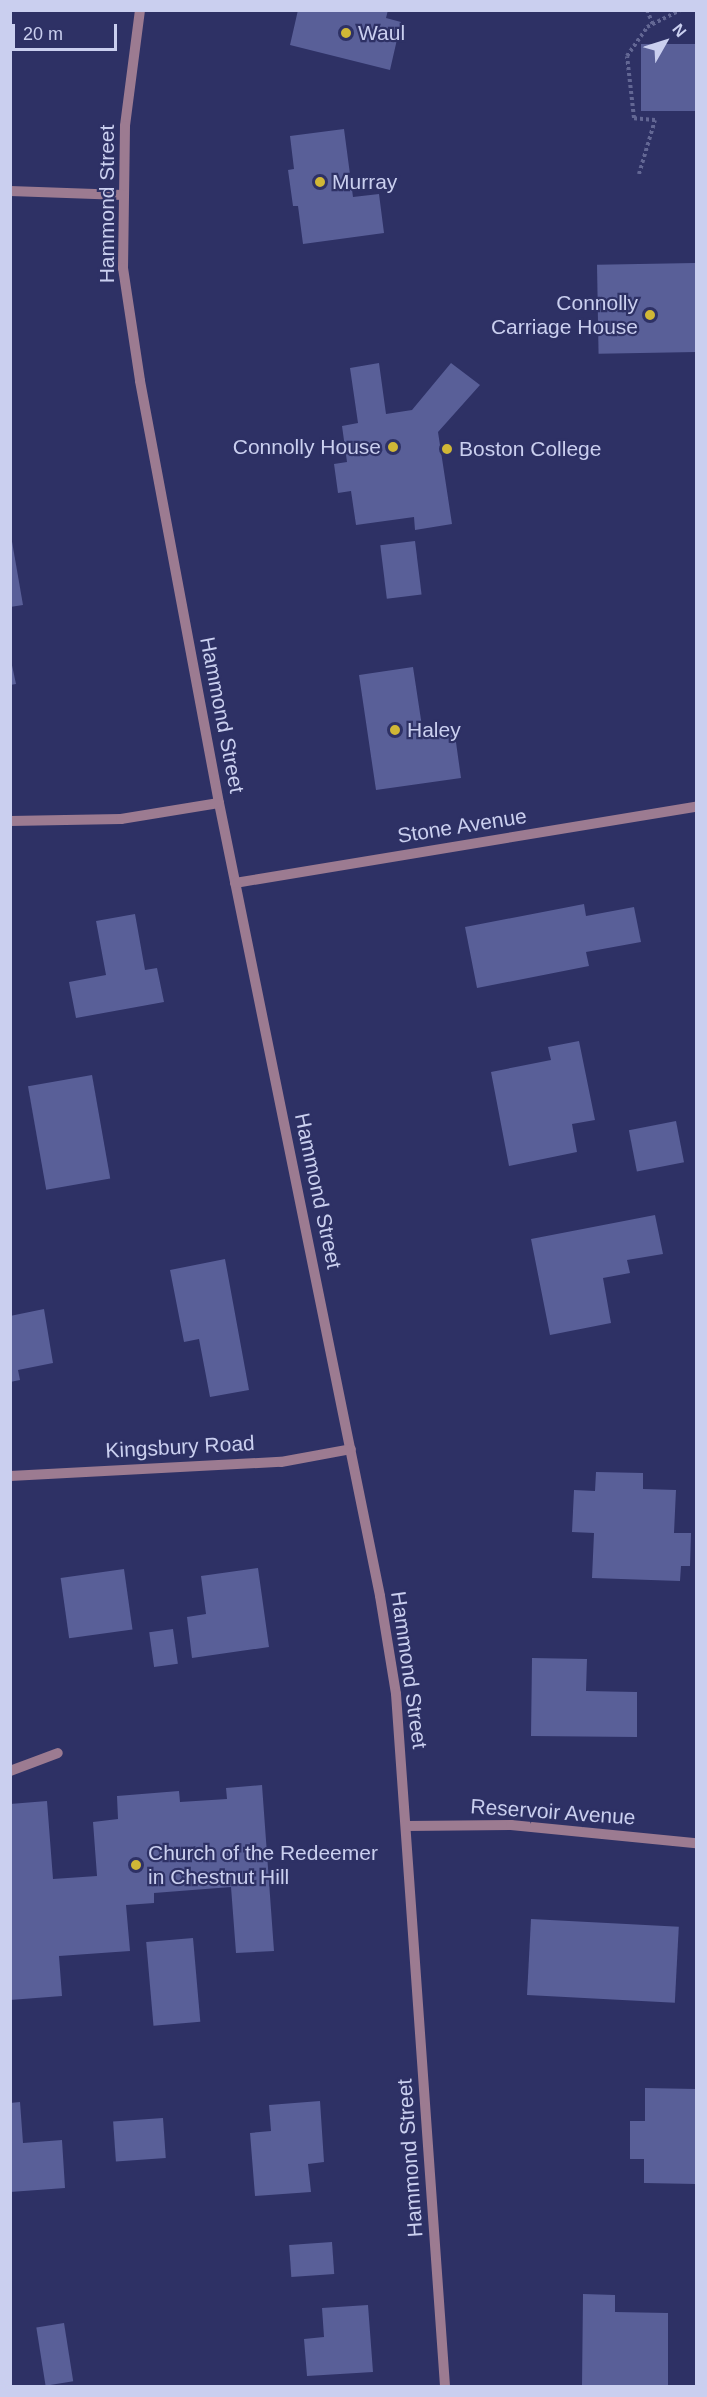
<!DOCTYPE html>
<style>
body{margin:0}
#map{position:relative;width:707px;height:2397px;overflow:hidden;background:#2e3165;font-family:Helvetica,sans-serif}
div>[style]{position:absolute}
.building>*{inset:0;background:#595f98;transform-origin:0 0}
.path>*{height:4px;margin-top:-2px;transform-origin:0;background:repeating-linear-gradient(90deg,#636794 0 3px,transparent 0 6px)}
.minor>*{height:10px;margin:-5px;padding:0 5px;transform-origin:5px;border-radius:5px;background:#9c7b91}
.dots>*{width:16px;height:16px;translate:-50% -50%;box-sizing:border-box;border:3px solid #2e3165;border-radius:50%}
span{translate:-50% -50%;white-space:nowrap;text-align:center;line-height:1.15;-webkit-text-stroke:4.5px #2e3165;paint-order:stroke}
.poi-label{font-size:21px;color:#cacfef}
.left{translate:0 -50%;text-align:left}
.right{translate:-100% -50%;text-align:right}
.street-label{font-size:21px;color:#cacfef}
.frame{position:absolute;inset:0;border:12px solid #cacfef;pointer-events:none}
.north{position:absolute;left:635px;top:12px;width:60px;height:60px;-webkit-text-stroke:4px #2e3165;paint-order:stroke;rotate:51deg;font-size:16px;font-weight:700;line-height:24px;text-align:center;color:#cacfef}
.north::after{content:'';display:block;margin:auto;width:21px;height:27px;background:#cacfef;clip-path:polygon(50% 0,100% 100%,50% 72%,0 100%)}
.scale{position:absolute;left:12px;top:24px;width:105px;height:27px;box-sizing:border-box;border:3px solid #cacfef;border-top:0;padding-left:8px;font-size:18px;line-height:21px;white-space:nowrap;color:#cacfef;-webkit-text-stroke:4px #2e3165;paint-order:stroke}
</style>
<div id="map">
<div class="building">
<i style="clip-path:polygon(298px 10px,388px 10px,386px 18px,401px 22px,390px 70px,290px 45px)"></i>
<i style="left:696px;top:44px;width:67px;height:55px;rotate:90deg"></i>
<i style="clip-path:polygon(344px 129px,353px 197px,379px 194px,384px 233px,303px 244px,298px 206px,293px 206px,288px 170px,294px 169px,290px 136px)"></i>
<i style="left:695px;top:263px;width:89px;height:98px;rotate:89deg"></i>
<i style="clip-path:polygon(379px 363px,386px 414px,412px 410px,451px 363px,480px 385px,438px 432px,452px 524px,415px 530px,414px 517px,356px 525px,351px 491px,338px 493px,334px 464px,347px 462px,342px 426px,358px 423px,350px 368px)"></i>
<i style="clip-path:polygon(10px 530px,23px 605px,10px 607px)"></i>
<i style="left:415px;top:541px;width:54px;height:35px;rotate:83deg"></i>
<i style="clip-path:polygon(10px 656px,16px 684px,10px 685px)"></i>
<i style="clip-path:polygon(413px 667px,423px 733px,454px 728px,461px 778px,376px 790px,359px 675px)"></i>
<i style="clip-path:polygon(584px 904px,586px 916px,634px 907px,641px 942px,586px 952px,589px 966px,477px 988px,465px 927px)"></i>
<i style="clip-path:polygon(135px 914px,145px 970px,157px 968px,164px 1002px,76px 1018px,69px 982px,106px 975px,96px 921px)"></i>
<i style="clip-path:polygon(579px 1041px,595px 1120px,572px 1124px,577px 1152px,509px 1166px,491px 1072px,551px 1060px,548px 1047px)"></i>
<i style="left:92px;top:1075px;width:105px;height:65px;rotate:80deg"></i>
<i style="left:676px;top:1121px;width:42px;height:48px;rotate:79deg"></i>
<i style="clip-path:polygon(655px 1215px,663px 1254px,627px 1260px,630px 1273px,603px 1278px,611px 1323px,550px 1335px,531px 1239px)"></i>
<i style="clip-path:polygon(225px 1259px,249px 1390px,210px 1397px,199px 1339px,184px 1342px,170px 1270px)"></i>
<i style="clip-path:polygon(44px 1309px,53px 1363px,18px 1370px,20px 1380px,10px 1382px,10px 1316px)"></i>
<i style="clip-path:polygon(596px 1472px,643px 1473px,643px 1489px,676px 1490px,674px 1533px,691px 1533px,690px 1566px,681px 1566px,680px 1581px,592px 1578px,594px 1533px,572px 1532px,574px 1490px,595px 1491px)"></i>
<i style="clip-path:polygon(258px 1568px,269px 1647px,192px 1658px,187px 1617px,206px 1614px,201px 1576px)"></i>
<i style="left:124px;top:1569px;width:61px;height:64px;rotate:82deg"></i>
<i style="left:173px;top:1629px;width:35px;height:24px;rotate:82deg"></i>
<i style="clip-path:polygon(532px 1658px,587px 1659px,586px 1691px,637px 1692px,637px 1737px,531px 1736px)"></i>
<i style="clip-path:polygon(262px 1785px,274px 1951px,236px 1953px,231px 1887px,154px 1893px,154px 1903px,126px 1905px,130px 1951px,59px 1956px,62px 1996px,10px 2000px,10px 1804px,47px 1801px,53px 1879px,97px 1876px,93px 1822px,118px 1819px,117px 1796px,179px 1791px,180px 1802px,227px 1799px,226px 1788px)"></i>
<i style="left:531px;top:1919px;width:148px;height:76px;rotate:3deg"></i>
<i style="left:193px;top:1938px;width:84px;height:47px;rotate:85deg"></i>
<i style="clip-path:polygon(645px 2088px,696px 2089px,696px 2184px,644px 2183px,644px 2159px,630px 2159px,630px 2121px,645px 2121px)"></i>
<i style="clip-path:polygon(320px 2101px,324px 2162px,308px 2164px,311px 2192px,255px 2196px,250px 2133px,271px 2131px,269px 2105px)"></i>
<i style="clip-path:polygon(20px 2102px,23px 2143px,62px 2140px,65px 2188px,10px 2192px,10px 2103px)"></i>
<i style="left:163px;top:2118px;width:40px;height:50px;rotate:86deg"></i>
<i style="left:332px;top:2242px;width:32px;height:43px;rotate:86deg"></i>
<i style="clip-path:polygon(583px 2294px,615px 2295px,615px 2312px,668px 2313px,668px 2386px,582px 2386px)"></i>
<i style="clip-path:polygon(368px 2305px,373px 2372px,307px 2376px,304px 2339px,324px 2337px,322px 2308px)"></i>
<i style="left:64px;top:2323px;width:59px;height:28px;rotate:81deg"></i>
</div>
<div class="path">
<i style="left:647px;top:10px;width:16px;rotate:68deg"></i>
<i style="left:639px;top:174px;width:56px;rotate:-73.5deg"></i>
<i style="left:655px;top:120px;width:21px;rotate:-175deg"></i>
<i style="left:634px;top:118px;width:62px;rotate:-96.4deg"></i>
<i style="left:627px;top:56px;width:35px;rotate:-55deg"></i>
<i style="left:647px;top:27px;width:38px;rotate:-27deg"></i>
</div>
<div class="minor">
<i style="left:140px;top:10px;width:117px;rotate:97.4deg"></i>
<i style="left:125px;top:126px;width:142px;rotate:90.8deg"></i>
<i style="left:123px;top:268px;width:114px;rotate:81.4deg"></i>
<i style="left:140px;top:381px;width:429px;rotate:79.4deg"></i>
<i style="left:219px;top:803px;width:809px;rotate:78.52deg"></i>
<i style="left:380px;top:1596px;width:99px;rotate:80.7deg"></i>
<i style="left:396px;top:1694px;width:694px;rotate:85.95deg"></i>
<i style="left:10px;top:191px;width:113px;rotate:2deg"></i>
<i style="left:10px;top:821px;width:111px;rotate:-1deg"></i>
<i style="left:121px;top:819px;width:99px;rotate:-9.3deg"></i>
<i style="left:235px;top:883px;width:467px;rotate:-9.4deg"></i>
<i style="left:10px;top:1476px;width:271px;rotate:-3deg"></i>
<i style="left:281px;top:1462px;width:71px;rotate:-10.5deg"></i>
<i style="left:10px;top:1771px;width:51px;rotate:-20.6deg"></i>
<i style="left:406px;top:1826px;width:105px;rotate:-0.5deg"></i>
<i style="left:511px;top:1825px;width:186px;rotate:5.6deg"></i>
</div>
<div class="dots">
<i style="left:346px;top:33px;background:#d0b736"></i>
<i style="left:320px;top:182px;background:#d0b736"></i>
<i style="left:650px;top:315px;background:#d0b736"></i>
<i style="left:393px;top:447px;background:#d0b736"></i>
<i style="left:447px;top:449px;background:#d0b736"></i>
<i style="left:395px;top:730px;background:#d0b736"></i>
<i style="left:136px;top:1865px;background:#d0b736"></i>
</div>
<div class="poi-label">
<span class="left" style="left:358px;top:33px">Waul</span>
<span class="left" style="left:332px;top:182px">Murray</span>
<span class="right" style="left:638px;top:315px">Connolly<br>Carriage House</span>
<span class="right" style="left:381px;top:447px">Connolly House</span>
<span class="left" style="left:459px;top:449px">Boston College</span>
<span class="left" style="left:407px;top:730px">Haley</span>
<span class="left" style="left:148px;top:1865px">Church of the Redeemer<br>in Chestnut Hill</span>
</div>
<div class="street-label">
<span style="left:107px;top:204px;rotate:-90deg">Hammond Street</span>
<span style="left:222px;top:715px;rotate:79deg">Hammond Street</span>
<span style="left:462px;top:826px;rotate:-9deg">Stone Avenue</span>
<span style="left:318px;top:1191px;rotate:78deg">Hammond Street</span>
<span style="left:180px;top:1447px;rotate:-3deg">Kingsbury Road</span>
<span style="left:409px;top:1670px;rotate:82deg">Hammond Street</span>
<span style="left:553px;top:1812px;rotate:4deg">Reservoir Avenue</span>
<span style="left:410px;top:2158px;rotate:-94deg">Hammond Street</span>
</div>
<div class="frame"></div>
<div class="north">N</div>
<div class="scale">20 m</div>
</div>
